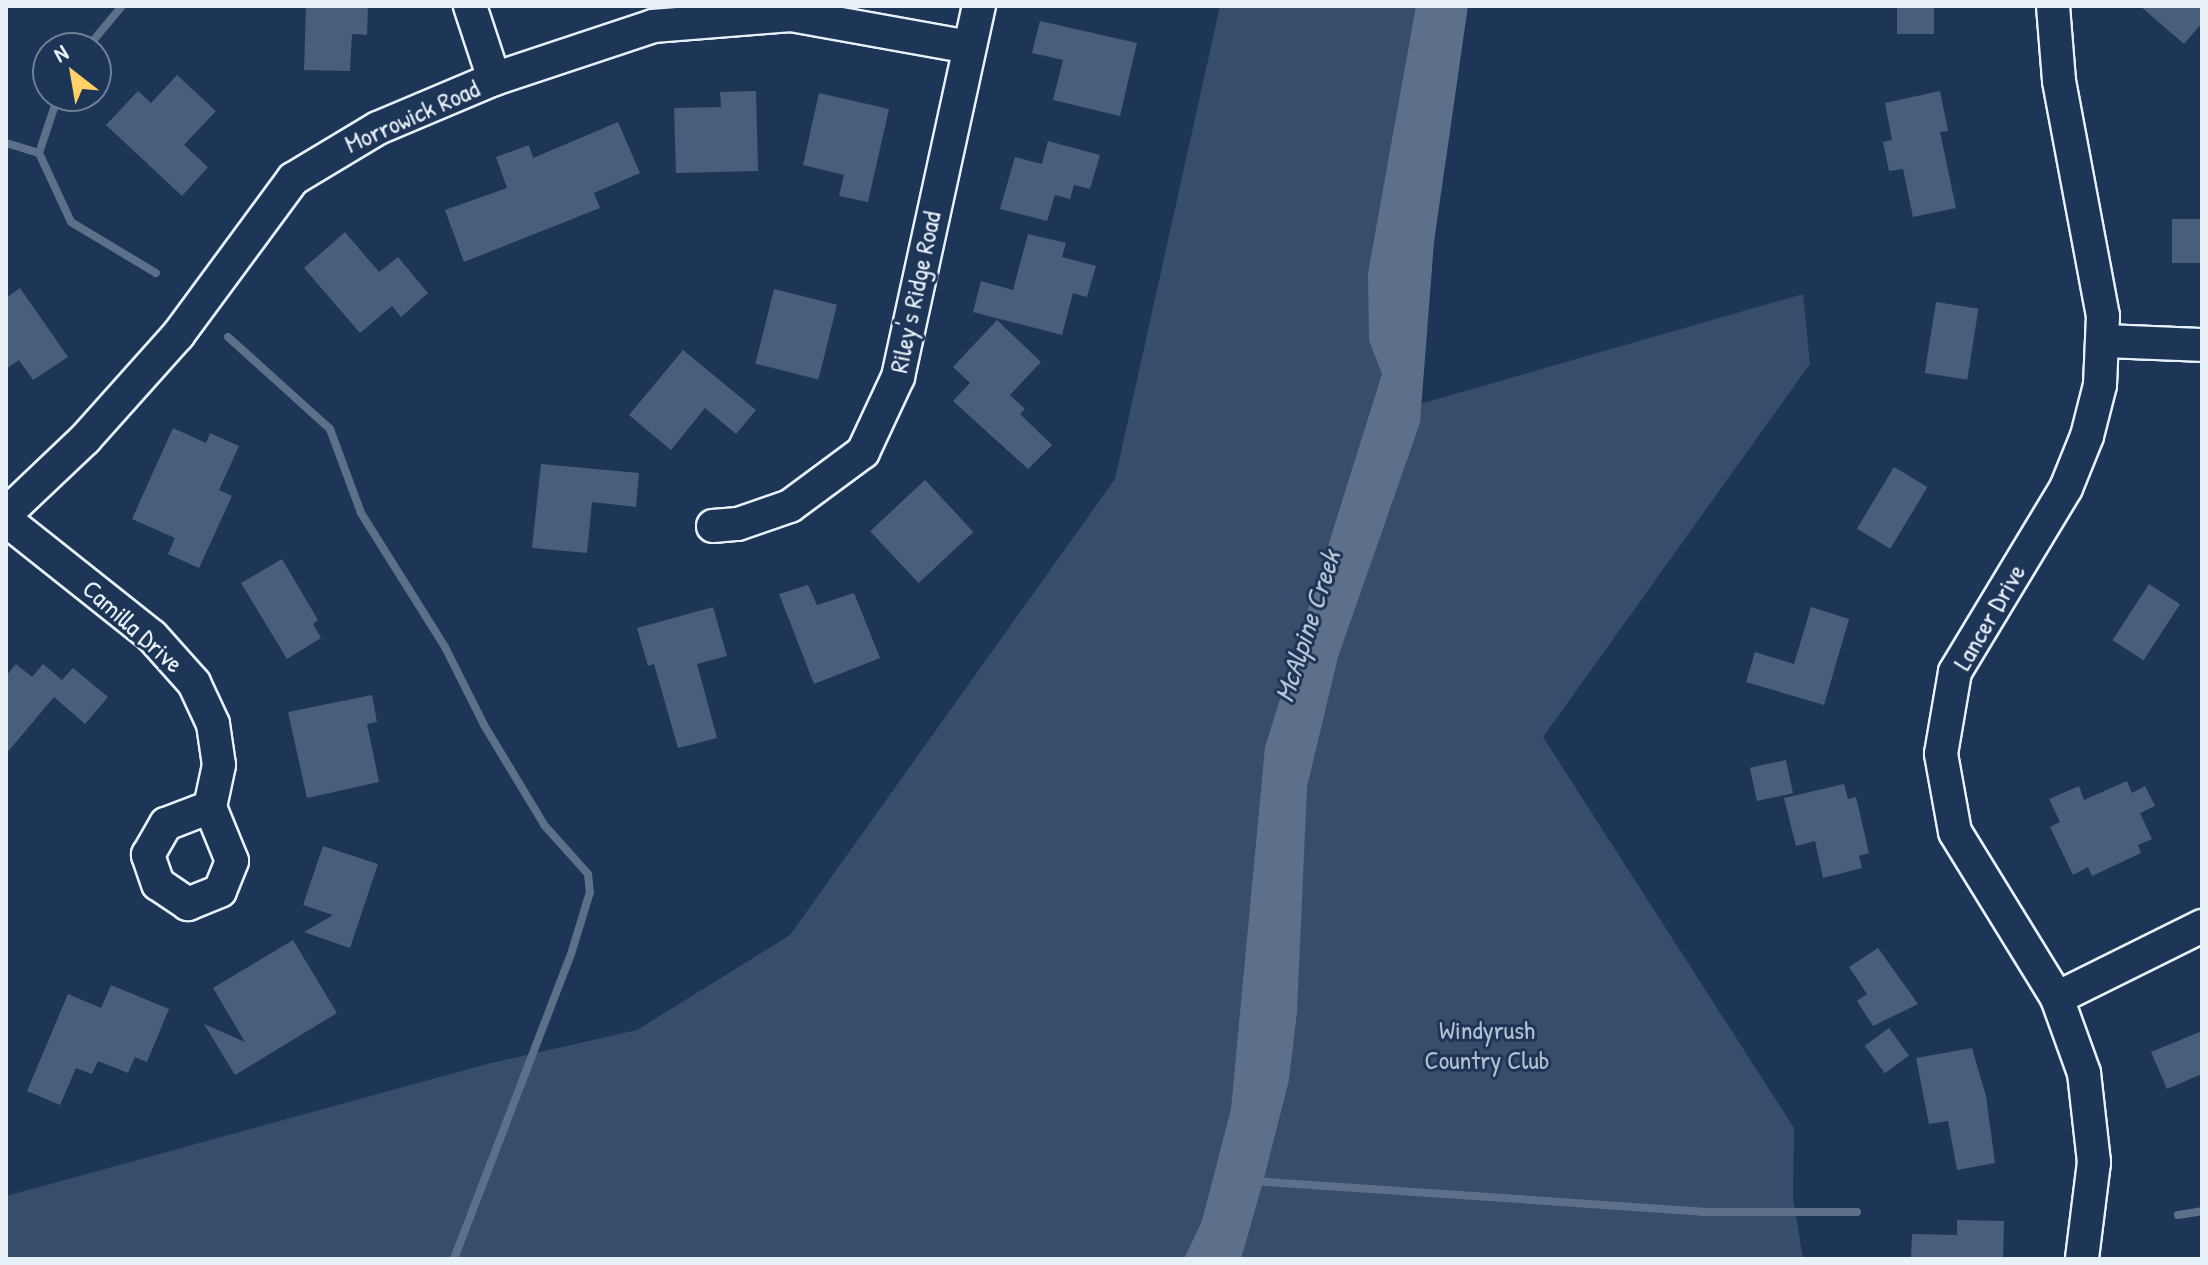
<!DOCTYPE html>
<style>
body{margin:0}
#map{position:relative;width:2208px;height:1265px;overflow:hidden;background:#1d3557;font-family:"Patrick Hand",sans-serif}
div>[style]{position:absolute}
.green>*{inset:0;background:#374d6c}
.water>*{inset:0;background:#5d7089}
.stream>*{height:8px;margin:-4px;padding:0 4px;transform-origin:4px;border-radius:4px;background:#5d7089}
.building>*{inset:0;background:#495e7a;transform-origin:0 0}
.roads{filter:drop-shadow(2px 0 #e8f1f8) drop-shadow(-2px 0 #e8f1f8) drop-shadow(0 2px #e8f1f8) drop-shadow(0 -2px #e8f1f8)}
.minor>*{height:32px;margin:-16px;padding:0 16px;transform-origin:16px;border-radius:16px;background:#1d3557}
span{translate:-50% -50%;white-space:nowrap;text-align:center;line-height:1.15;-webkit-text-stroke:6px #1d3557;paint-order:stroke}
.street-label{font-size:26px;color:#e8f1f8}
.park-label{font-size:26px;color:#b3c0ce}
.water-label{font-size:28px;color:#b7c4d1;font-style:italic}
.frame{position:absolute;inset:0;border:8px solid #e8f1f8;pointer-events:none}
.north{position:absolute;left:32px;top:32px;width:80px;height:80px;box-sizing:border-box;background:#1d3557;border:2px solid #6e8097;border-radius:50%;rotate:329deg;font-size:22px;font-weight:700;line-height:32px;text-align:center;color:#e8f1f8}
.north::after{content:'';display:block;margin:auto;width:28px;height:36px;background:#ffd166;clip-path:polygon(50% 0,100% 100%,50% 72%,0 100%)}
</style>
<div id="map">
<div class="green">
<i style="clip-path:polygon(1220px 6px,1444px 6px,1402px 409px,1803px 294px,1810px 364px,1543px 737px,1794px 1128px,1793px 1198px,1803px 1259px,6px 1259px,6px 1196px,487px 1064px,637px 1030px,790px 935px,1115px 479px)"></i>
</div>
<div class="water">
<i style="clip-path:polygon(1416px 6px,1468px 6px,1434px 242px,1420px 423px,1338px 657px,1307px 787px,1297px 1012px,1289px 1080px,1263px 1182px,1241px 1259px,1184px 1259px,1202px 1221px,1231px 1109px,1265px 747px,1382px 374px,1369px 340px,1368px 273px)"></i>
</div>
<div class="stream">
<i style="left:87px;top:48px;width:55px;rotate:-50.2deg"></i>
<i style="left:58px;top:96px;width:60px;rotate:108.4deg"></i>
<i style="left:39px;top:153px;width:76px;rotate:65.1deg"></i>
<i style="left:71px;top:222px;width:99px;rotate:31deg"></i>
<i style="left:6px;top:143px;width:34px;rotate:17deg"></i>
<i style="left:228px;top:337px;width:137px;rotate:42deg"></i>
<i style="left:330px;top:429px;width:90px;rotate:69.7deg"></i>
<i style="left:361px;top:513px;width:158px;rotate:57.9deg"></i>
<i style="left:445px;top:647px;width:87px;rotate:63.4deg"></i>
<i style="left:484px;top:725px;width:118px;rotate:58.9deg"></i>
<i style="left:545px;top:826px;width:64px;rotate:48.1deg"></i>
<i style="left:588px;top:874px;width:18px;rotate:84deg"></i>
<i style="left:590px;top:892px;width:65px;rotate:107deg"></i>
<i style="left:571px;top:954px;width:327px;rotate:111deg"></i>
<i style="left:1253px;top:1181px;width:451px;rotate:3.9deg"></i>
<i style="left:1703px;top:1212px;width:154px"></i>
<i style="left:2178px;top:1215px;width:24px;rotate:-9deg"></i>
</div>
<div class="building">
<i style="clip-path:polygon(306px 6px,368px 6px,367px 35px,352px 34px,350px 71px,304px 70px)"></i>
<i style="left:1897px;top:6px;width:37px;height:28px"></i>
<i style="clip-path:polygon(2140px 6px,2202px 6px,2202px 23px,2184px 44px)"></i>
<i style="clip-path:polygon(1040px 21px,1137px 43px,1120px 116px,1053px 100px,1063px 60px,1032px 53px)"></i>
<i style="clip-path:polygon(177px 75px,216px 111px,184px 145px,208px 167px,182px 196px,106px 125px,138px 91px,151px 103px)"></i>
<i style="clip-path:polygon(756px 91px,758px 171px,676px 173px,674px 108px,721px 107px,720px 92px)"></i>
<i style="clip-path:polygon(1940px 91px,1948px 131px,1940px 132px,1956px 208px,1913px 217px,1903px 169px,1889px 171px,1883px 142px,1892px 140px,1885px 103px)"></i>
<i style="clip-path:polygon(819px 93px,889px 109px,868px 202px,839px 196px,844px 175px,803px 165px)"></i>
<i style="clip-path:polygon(618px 122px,640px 173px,594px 193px,600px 208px,464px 262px,445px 210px,507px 188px,496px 157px,529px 145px,533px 158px)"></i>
<i style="clip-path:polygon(1048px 141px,1100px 155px,1090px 189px,1074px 185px,1070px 199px,1055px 195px,1047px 221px,1000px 209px,1015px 157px,1042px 164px)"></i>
<i style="left:2202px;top:219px;width:44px;height:30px;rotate:90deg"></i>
<i style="clip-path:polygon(345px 232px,379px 272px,398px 257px,428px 293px,401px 317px,392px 306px,360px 333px,304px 268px)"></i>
<i style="clip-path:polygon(1028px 234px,1066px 243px,1062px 257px,1096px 266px,1087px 297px,1073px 293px,1062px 335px,973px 312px,981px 281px,1013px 290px)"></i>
<i style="clip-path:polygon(20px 288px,68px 357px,33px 380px,19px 360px,6px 369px,6px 298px)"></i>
<i style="left:774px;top:289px;width:65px;height:77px;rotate:14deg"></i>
<i style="left:1936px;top:302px;width:43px;height:72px;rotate:9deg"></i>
<i style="clip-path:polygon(997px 320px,1041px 362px,1010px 395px,1025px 409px,1020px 414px,1052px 445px,1028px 469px,953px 401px,970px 383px,953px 367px)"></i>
<i style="clip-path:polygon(683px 350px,756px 410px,736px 434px,705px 408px,671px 450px,629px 415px)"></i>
<i style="clip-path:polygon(173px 428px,206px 443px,210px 433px,239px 446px,219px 490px,232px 496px,199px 568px,168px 554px,175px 538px,132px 519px)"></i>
<i style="clip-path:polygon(541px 464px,639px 473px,636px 507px,592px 502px,587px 553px,532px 548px)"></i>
<i style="left:1894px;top:467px;width:39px;height:72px;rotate:31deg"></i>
<i style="left:925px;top:480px;width:71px;height:75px;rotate:47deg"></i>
<i style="clip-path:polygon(282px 559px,318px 620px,313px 624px,321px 638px,287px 659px,241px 583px)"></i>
<i style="left:2149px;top:584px;width:37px;height:67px;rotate:33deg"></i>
<i style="clip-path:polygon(808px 585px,817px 605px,854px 593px,880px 658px,814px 684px,779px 594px)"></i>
<i style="clip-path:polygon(713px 607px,727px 656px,697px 664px,717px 738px,678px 748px,654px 664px,648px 666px,637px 628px)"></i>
<i style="clip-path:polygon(1811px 607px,1849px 619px,1824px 705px,1746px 682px,1755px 652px,1794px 664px)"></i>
<i style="clip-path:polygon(16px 664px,32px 677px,43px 664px,62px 680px,73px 668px,108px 697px,85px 724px,54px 697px,6px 754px,6px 676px)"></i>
<i style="clip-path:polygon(372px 695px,377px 722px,367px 724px,379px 782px,307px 798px,288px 712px)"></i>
<i style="left:1786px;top:760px;width:34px;height:37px;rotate:78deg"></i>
<i style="clip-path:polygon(2127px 781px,2132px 793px,2145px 786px,2155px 806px,2140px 813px,2152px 839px,2138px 845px,2141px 853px,2092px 876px,2088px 867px,2073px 875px,2050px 827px,2060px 822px,2049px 799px,2079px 786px,2084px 800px)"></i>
<i style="clip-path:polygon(1844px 784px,1848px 799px,1856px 797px,1869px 853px,1859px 856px,1862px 868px,1823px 878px,1815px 841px,1796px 846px,1784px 798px)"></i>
<i style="clip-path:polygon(323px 846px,378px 864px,350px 948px,304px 932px,333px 915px,303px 905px)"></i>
<i style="clip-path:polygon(293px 940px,337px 1013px,235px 1075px,204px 1024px,245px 1042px,213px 988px)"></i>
<i style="clip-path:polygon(1878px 948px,1918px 1004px,1873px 1026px,1857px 1001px,1867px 994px,1849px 967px)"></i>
<i style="clip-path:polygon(111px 985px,169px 1009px,147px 1062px,135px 1057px,128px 1073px,98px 1061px,92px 1074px,76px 1068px,60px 1105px,27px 1091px,68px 994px,101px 1008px)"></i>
<i style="left:1889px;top:1028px;width:34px;height:30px;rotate:54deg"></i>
<i style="clip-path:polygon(2202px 1031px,2202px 1074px,2167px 1089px,2151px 1052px)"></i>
<i style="clip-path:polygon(1972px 1048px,1986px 1096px,1995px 1163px,1957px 1170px,1948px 1121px,1929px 1124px,1916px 1058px)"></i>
<i style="clip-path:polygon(1957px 1220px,2004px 1221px,2003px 1259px,1911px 1257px,1912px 1234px,1957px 1235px)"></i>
</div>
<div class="roads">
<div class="minor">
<i style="left:470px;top:6px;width:77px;rotate:71.8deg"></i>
<i style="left:2053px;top:6px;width:75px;rotate:85.4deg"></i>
<i style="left:2059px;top:81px;width:239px;rotate:79.4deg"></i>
<i style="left:2103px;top:316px;width:69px;rotate:92.5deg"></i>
<i style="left:2100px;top:385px;width:53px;rotate:104.3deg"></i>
<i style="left:2087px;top:436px;width:56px;rotate:112deg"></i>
<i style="left:2066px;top:488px;width:215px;rotate:121.1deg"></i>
<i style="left:1955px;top:672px;width:83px;rotate:99.7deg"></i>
<i style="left:1941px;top:754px;width:79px;rotate:79.8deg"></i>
<i style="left:1955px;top:832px;width:195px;rotate:58.4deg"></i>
<i style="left:2057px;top:998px;width:80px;rotate:70.2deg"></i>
<i style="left:2084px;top:1073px;width:90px;rotate:83.6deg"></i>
<i style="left:2094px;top:1162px;width:98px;rotate:97.1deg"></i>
<i style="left:2103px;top:341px;width:99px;rotate:2.3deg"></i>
<i style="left:6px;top:514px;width:109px;rotate:-43.5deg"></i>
<i style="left:85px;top:439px;width:140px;rotate:-48.2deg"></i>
<i style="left:178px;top:335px;width:194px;rotate:-53.6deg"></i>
<i style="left:293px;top:179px;width:99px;rotate:-31deg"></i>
<i style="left:378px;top:128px;width:126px;rotate:-22.9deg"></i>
<i style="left:494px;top:79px;width:168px;rotate:-18.4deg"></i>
<i style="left:653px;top:26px;width:138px;rotate:-4.6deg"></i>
<i style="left:791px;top:15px;width:181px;rotate:10.2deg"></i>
<i style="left:6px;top:520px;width:186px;rotate:38.5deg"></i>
<i style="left:152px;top:636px;width:63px;rotate:48.2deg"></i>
<i style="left:194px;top:683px;width:45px;rotate:65.1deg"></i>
<i style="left:213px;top:724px;width:41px;rotate:81.7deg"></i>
<i style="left:219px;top:765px;width:43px;rotate:102.1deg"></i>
<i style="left:210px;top:807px;width:58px;rotate:67.8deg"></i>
<i style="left:232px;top:861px;width:32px;rotate:112deg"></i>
<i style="left:220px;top:891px;width:35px;rotate:158deg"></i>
<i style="left:188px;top:904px;width:36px;rotate:-146deg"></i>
<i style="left:158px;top:884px;width:31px;rotate:-109deg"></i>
<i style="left:148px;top:855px;width:36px;rotate:-60deg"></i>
<i style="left:166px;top:824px;width:47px;rotate:-21.1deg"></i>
<i style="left:713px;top:526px;width:25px;rotate:-5deg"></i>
<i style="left:738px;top:524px;width:55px;rotate:-19.1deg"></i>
<i style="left:790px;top:506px;width:91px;rotate:-36.5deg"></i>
<i style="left:863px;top:452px;width:83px;rotate:-65deg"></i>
<i style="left:898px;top:377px;width:380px;rotate:-77.7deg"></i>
<i style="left:2057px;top:998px;width:162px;rotate:-26.4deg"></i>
</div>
</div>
<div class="street-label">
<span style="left:412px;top:116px;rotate:-24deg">Morrowick Road</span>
<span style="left:915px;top:292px;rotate:-78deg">Riley's Ridge Road</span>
<span style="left:1989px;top:617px;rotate:-60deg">Lancer Drive</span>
<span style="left:133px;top:626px;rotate:42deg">Camilla Drive</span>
</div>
<div class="park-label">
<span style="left:1487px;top:1045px">Windyrush<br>Country Club</span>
</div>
<div class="water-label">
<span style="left:1307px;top:626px;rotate:-72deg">McAlpine Creek</span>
</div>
<div class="frame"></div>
<div class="north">N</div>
</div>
